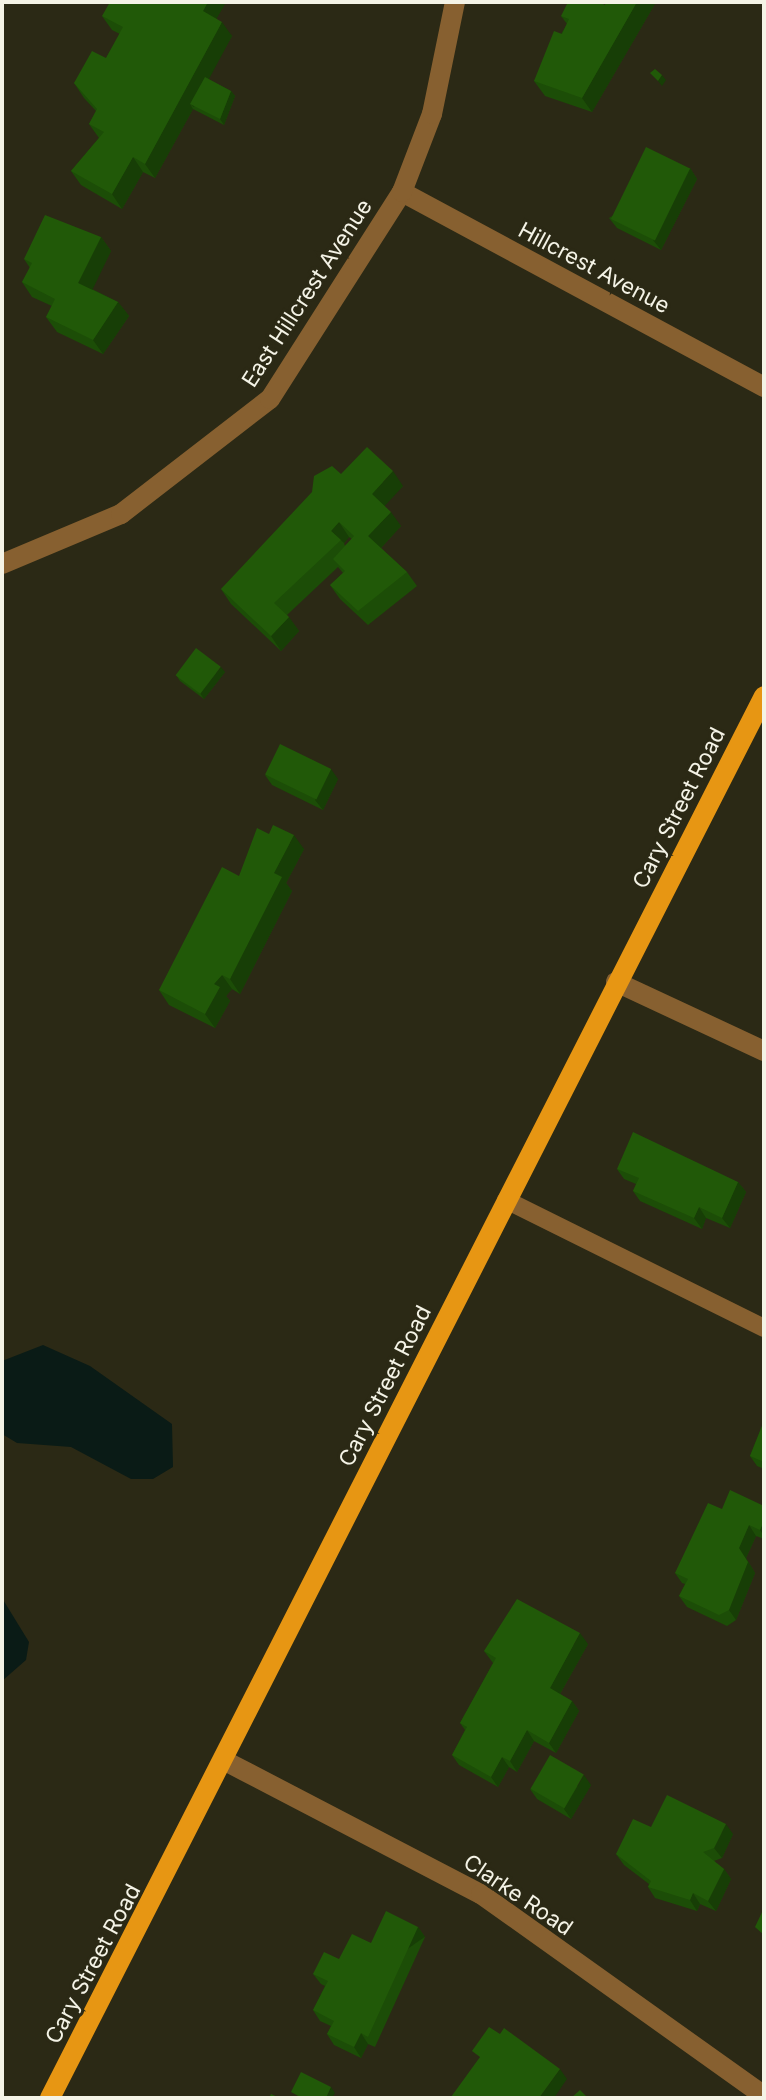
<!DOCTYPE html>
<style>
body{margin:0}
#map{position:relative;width:766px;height:2100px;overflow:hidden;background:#2b2915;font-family:Inter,sans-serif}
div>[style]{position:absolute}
.water>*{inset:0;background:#0a1b16}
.service>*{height:18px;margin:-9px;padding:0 9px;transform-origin:9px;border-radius:9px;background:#876030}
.minor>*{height:20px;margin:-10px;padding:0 10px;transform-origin:10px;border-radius:10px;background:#876030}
.primary>*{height:20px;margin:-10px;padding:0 10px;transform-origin:10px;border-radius:10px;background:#e79613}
.wall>*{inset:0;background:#1c4d07}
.shaded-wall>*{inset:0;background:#173e06;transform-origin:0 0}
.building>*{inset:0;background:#215908;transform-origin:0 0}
span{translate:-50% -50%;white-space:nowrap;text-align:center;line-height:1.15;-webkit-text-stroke:6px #2b2915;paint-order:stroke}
.street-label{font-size:22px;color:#f4f3e6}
.frame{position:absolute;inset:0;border:4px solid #f4f3e6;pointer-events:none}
</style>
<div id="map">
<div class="water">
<i style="clip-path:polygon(43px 1345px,90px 1366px,172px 1424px,173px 1467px,153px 1479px,131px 1479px,71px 1447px,17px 1443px,2px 1434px,2px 1361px)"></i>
<i style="clip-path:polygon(2px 1598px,29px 1642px,26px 1660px,2px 1681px)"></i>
</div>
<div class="service">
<i style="left:506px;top:1200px;width:288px;rotate:26.4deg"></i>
</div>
<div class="minor">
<i style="left:402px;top:192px;width:411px;rotate:28.3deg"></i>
<i style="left:2px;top:564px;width:129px;rotate:-22.8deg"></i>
<i style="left:121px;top:514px;width:188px;rotate:-37.7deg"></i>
<i style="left:270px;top:399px;width:246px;rotate:-57.5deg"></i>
<i style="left:402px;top:192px;width:84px;rotate:-69deg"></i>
<i style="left:432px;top:114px;width:114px;rotate:-78.4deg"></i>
<i style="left:616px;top:982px;width:163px;rotate:25deg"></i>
<i style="left:227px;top:1762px;width:286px;rotate:27.5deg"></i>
<i style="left:481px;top:1894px;width:348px;rotate:35.5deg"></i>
</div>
<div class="primary">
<i style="left:50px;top:2098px;width:1573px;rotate:-63.01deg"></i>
</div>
<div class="wall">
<i style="clip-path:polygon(226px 2px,216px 19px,232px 36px,208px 79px,231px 91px,235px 96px,224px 125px,193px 109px,155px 178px,143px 172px,122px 209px,81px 185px,71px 171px,99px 138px,89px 124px,96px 111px,84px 98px,74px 83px,106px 58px,120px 34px,112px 30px,102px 16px,172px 4px)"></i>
<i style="clip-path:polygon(606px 2px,656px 2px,592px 112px,545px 96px,534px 81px,567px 24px,561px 16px,605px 5px)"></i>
<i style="clip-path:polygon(690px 168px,697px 179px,661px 250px,617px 228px,609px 218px)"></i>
<i style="clip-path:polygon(101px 237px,111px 251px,92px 289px,118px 302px,129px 316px,103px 354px,57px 332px,46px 317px,52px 306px,32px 297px,22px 282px,30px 268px,24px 259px)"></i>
<i style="clip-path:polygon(evenodd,341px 474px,403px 486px,384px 506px,401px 526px,381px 548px,407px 572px,417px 586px,368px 625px,340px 599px,330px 585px,343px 573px,338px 567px,287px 615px,299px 631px,281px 651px,231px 604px,221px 589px,341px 474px,349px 537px,352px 539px,345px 546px,344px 543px,349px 537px)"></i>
<i style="clip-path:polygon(225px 672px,204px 699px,180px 681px,176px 675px)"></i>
<i style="clip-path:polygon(265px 775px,338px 779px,323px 810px,272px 785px)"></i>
<i style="clip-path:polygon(269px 834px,304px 849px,286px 883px,292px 891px,240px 994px,232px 989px,226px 996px,230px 1001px,215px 1028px,169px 1005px,159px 990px)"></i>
<i style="clip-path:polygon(617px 1169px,738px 1182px,746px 1192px,730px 1228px,706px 1218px,702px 1229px,640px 1201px,633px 1191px,636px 1184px,624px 1179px)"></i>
<i style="clip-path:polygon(764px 1421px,764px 1469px,757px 1466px,750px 1456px)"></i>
<i style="clip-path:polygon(764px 1506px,764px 1539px,756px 1536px,746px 1558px,755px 1573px,736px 1620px,727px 1626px,687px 1607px,679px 1596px,685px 1584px,682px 1583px,675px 1573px)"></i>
<i style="clip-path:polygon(588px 1644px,560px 1694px,572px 1701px,579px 1711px,556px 1753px,534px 1741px,517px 1772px,509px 1767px,498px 1787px,459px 1765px,452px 1755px,465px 1730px,460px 1723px,493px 1663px,484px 1651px)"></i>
<i style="clip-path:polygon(591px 1785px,571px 1819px,537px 1799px,530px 1789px)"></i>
<i style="clip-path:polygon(651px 1827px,733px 1834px,722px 1858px,714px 1861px,724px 1869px,731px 1879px,716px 1911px,700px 1904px,697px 1911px,655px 1898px,648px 1887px,649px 1884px,624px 1865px,616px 1854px)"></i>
<i style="clip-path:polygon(418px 1927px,425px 1937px,375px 2047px,368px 2044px,361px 2058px,334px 2045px,327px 2034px,331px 2026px,320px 2021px,313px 2010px,325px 1986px,321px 1984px,313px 1974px,371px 1943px)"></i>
</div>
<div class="shaded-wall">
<i style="clip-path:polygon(208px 2px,226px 2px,213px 25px,203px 11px)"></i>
<i style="clip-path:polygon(637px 2px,656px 2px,592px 112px,582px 98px)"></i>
<i style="clip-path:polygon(222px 22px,232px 36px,194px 107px,190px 104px,193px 109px,155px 178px,145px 164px)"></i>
<i style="clip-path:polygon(662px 75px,666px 80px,662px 86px,658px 81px)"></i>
<i style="clip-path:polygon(231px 91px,235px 96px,224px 125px,220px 119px)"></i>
<i style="clip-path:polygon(133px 157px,143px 172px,122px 209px,112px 194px)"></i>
<i style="clip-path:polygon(690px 168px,697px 179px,661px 250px,653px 240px)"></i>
<i style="clip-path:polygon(101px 237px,111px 251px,89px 297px,78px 283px)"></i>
<i style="clip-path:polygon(118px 302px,129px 316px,103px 354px,93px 340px)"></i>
<i style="clip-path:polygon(393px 471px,403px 486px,382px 509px,372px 494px)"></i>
<i style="clip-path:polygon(391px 512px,401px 526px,378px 551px,368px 536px)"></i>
<i style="clip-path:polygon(339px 522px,349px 537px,344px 543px,331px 531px)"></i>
<i style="clip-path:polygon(289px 617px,299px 631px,281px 651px,271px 636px)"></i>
<i style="clip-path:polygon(221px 667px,225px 672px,204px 699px,200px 693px)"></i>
<i style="clip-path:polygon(331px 769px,338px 779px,323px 810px,315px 800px)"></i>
<i style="clip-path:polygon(294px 835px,304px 849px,286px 883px,292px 891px,240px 994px,230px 979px,274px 873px)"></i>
<i style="clip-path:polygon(222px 975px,232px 989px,226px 996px,230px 1001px,215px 1028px,205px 1014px,214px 984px)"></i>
<i style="clip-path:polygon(738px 1182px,746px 1192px,730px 1228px,722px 1218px)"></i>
<i style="clip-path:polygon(699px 1207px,706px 1218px,702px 1229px,694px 1218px)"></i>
<i style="clip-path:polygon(764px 1521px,764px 1536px,760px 1530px)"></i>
<i style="clip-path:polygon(749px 1525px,756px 1536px,746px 1558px,755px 1573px,736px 1620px,729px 1610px,739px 1548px)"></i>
<i style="clip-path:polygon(580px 1633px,588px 1644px,557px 1699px,550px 1688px)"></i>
<i style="clip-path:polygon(572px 1701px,579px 1711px,556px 1753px,549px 1743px)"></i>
<i style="clip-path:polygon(527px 1730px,534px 1741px,517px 1772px,510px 1761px)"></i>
<i style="clip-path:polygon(502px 1757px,509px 1767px,498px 1787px,491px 1777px)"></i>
<i style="clip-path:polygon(584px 1775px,591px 1785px,571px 1819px,564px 1809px)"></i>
<i style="clip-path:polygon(726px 1824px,733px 1834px,722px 1858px,714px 1848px)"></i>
<i style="clip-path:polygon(724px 1869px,731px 1879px,716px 1911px,708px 1901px)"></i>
<i style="clip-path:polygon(693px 1893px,700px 1904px,697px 1911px,690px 1900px)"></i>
<i style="left:418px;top:1927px;width:12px;height:121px;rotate:55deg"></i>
<i style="clip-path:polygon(361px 2033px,368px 2044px,361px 2058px,354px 2047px)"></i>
<i style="clip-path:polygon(560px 2069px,567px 2079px,554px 2098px,539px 2098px)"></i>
<i style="clip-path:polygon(331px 2087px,335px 2093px,332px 2098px,326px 2098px)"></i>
</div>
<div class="building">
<i style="clip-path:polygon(110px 2px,168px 2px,172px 4px,173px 2px,208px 2px,203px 11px,222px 22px,145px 164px,133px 157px,112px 194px,71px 171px,104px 132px,89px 124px,97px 109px,74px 83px,92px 51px,106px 58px,123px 27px,102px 16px)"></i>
<i style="clip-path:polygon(568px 2px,599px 2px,605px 5px,606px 2px,637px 2px,582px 98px,534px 81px,554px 31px,562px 34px,569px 19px,561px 16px)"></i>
<i style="clip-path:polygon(655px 69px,662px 75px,658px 81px,650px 73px)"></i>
<i style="clip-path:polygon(205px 77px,231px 91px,220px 119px,190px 104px)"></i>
<i style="left:646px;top:147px;width:49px;height:80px;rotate:26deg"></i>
<i style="clip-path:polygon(45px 215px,101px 237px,78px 283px,118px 302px,93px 340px,46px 317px,55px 299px,22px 282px,32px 263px,24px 259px)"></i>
<i style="clip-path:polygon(367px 447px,393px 471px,372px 494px,391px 512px,368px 536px,407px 572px,358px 611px,330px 585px,345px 571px,333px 559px,354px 536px,339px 522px,331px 531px,341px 540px,274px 603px,289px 617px,271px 636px,221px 589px,312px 492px,314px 476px,332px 466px,341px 474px)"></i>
<i style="left:196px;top:648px;width:31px;height:34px;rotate:37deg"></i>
<i style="left:280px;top:744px;width:57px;height:34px;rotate:26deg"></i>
<i style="clip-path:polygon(273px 825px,294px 835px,274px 873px,282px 877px,230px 979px,222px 975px,214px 984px,220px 987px,205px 1014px,159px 990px,222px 867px,239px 876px,257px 828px,269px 834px)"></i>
<i style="clip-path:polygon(633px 1132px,738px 1182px,722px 1218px,699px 1207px,694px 1218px,633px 1191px,639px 1178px,617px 1169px)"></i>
<i style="clip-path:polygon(764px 1421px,764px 1462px,750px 1456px)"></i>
<i style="clip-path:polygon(730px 1490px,764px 1506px,764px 1521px,760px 1530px,749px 1525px,739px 1548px,748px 1562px,729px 1610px,719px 1615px,679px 1596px,688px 1579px,675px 1573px,708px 1503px,722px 1509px)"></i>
<i style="clip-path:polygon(517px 1599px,580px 1633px,550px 1688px,572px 1701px,549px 1743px,527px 1730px,510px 1761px,502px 1757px,491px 1777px,452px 1755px,467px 1727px,460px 1723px,496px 1658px,484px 1651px)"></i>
<i style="left:550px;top:1755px;width:39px;height:39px;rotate:30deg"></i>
<i style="clip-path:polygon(667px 1795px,726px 1824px,714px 1848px,703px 1852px,724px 1869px,708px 1901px,693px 1893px,690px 1900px,648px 1887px,651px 1881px,616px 1854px,633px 1819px,651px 1827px)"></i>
<i style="clip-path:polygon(764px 1908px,764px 1935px,755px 1927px)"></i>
<i style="clip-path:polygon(386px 1911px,418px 1927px,368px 2037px,361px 2033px,354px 2047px,327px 2034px,334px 2021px,313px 2010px,328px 1981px,313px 1974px,324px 1952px,339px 1959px,352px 1934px,371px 1943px)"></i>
<i style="clip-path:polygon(489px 2027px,500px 2034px,504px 2028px,560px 2069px,539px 2098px,453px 2098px,451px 2097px,480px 2057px,472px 2051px)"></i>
<i style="clip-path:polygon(301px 2072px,331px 2087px,326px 2098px,302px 2098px,291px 2092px)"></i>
<i style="clip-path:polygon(580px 2090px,588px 2098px,571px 2098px)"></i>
<i style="clip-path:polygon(271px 2094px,280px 2098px,269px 2098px)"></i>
</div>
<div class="street-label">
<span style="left:594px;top:268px;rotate:28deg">Hillcrest Avenue</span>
<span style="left:307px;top:293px;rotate:-57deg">East Hillcrest Avenue</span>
<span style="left:679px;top:808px;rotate:-63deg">Cary Street Road</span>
<span style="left:385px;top:1386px;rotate:-63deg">Cary Street Road</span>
<span style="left:518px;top:1895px;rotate:34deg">Clarke Road</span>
<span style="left:93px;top:1964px;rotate:-62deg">Cary Street Road</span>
</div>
<div class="frame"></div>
</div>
